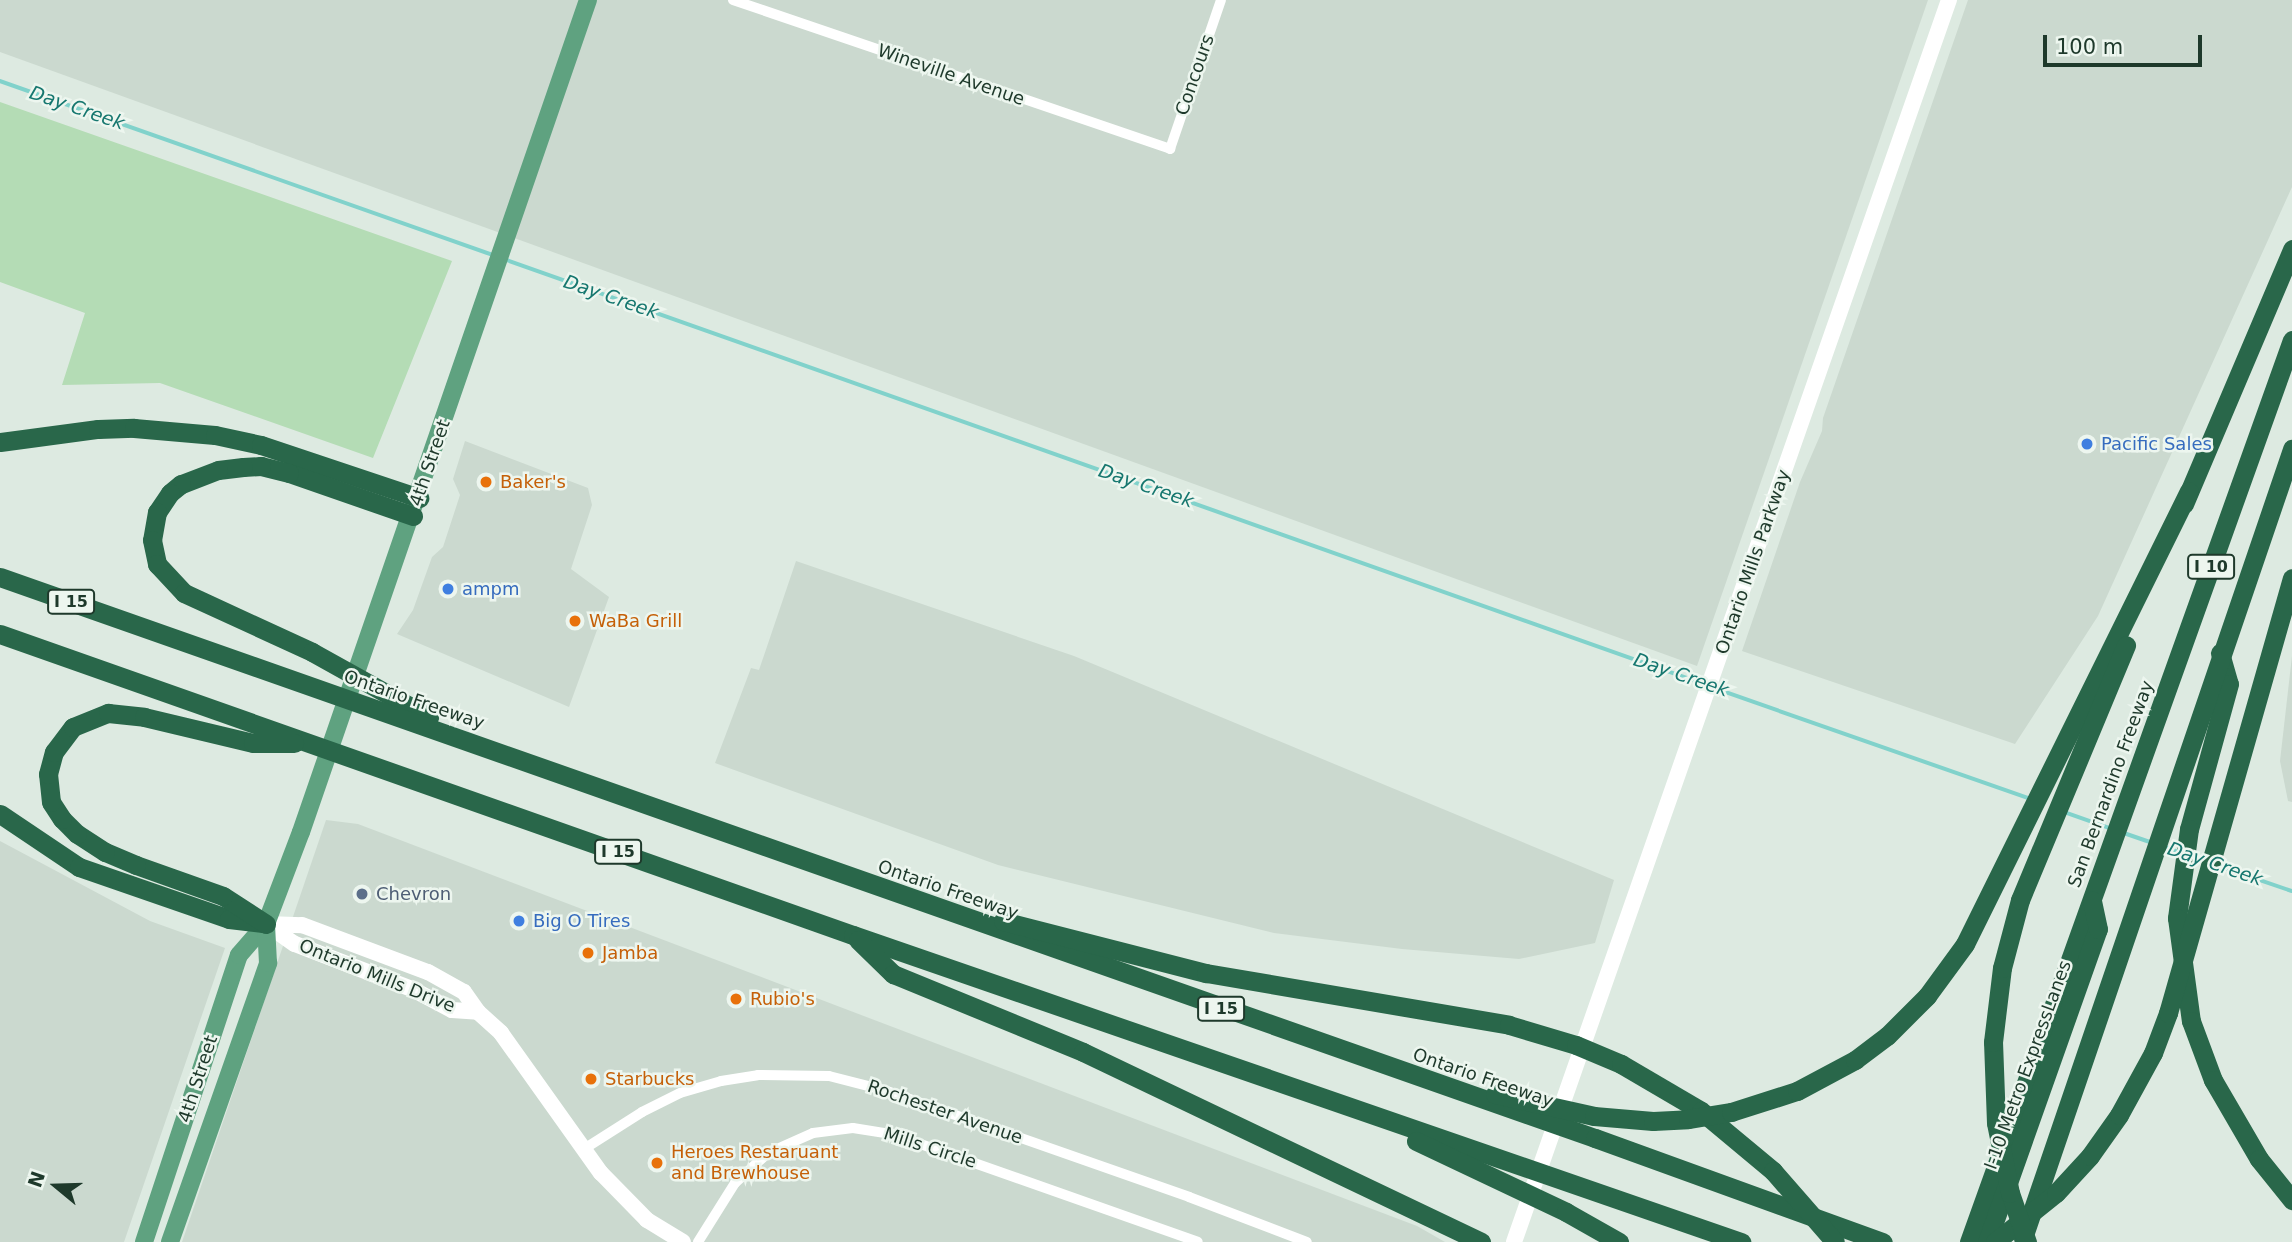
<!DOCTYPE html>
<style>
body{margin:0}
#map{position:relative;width:2292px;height:1242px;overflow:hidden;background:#ddeae1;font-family:"DejaVu Sans",sans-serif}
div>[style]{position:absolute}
.built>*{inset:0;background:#cbd9cf}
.green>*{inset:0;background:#b4dcb5}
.stream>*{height:3.5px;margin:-1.75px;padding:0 1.75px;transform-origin:1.75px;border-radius:1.75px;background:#81d2cb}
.street>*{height:10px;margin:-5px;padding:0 5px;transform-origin:5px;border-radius:5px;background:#fff}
.secondary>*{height:16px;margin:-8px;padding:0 8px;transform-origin:8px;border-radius:8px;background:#fff}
.primary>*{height:18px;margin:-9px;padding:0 9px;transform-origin:9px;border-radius:9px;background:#5fa280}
.highway>*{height:19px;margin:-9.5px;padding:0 9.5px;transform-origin:9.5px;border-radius:9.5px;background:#29674a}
.dots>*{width:19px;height:19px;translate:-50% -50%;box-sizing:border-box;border:4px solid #edf6ef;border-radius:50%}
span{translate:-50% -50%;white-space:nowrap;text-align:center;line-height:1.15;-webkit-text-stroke:5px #edf6ef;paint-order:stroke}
.shield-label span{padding:2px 5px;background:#edf6ef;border:2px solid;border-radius:5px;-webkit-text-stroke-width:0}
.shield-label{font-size:16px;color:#1e392b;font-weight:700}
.street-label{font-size:18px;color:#1e392b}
.shop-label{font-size:18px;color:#366cbe}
.left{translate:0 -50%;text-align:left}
.food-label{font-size:18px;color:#c56008}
.service-label{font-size:18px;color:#4e5e75}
.water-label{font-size:19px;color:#16776f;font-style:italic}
.north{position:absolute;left:21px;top:1151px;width:70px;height:70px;-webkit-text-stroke:5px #edf6ef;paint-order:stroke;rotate:289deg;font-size:19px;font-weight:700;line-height:28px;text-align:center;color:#1e392b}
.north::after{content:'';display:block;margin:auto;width:24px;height:32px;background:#1e392b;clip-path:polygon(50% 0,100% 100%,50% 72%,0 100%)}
.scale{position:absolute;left:2043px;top:35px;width:159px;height:32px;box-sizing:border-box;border:4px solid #1e392b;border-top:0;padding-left:9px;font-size:21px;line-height:24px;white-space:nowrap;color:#1e392b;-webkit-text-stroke:5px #edf6ef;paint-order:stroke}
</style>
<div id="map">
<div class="built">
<i style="clip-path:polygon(0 0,1928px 0,1697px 666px,0 52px)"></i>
<i style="clip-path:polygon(1968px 0,2292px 0,2292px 187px,2098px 616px,2015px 744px,1742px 651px,1800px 482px,1822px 431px,1823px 418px)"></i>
<i style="clip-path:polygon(465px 441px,588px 488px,592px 505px,571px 569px,609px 597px,569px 707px,397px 634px,413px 610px,432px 557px,443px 547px,460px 495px,453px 479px)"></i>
<i style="clip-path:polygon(796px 561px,1074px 656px,1614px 880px,1595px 943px,1519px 959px,1402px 949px,1274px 933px,998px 865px,715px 763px,751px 668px,759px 670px)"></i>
<i style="clip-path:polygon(2292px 656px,2292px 802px,2288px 801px,2280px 761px)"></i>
<i style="clip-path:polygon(326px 820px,358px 824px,1417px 1226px,1445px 1242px,182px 1242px)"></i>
<i style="clip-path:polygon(0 841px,150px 921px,225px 948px,124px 1242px,0 1242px)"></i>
</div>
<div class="green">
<i style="clip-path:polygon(0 102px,452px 261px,373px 458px,160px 383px,62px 385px,85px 313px,0 282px)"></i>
</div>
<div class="stream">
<i style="left:0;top:81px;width:523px;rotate:19.44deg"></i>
<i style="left:504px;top:259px;width:1273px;rotate:19.5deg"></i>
<i style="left:1714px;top:688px;width:336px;rotate:19.3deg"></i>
<i style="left:2064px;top:812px;width:49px;rotate:19.2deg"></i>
<i style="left:2124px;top:833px;width:31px;rotate:19deg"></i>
<i style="left:2163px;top:846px;width:17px;rotate:21deg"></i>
<i style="left:2216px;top:865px;width:80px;rotate:18.9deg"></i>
</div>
<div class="street">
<i style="left:733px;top:0;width:462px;rotate:18.8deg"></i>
<i style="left:1170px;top:149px;width:157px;rotate:-71.1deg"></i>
<i style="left:584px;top:1149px;width:69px;rotate:-32.5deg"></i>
<i style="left:642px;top:1112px;width:42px;rotate:-26.6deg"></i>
<i style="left:680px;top:1093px;width:43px;rotate:-16.3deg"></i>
<i style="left:721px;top:1081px;width:37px;rotate:-9deg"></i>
<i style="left:758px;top:1075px;width:71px;rotate:0.8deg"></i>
<i style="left:829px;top:1076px;width:57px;rotate:14.3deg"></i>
<i style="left:884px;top:1090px;width:323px;rotate:19.3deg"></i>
<i style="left:1189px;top:1197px;width:126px;rotate:20.9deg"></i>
<i style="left:698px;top:1242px;width:70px;rotate:-57.9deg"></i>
<i style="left:735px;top:1183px;width:45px;rotate:-42.3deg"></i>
<i style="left:768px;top:1153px;width:49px;rotate:-24deg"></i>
<i style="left:813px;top:1133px;width:40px;rotate:-7.1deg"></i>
<i style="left:853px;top:1128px;width:39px;rotate:9deg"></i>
<i style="left:892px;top:1134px;width:324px;rotate:19.4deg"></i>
</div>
<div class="secondary">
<i style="left:266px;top:924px;width:36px;rotate:2deg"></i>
<i style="left:302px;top:925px;width:134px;rotate:20.5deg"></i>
<i style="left:428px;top:972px;width:41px;rotate:29.1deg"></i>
<i style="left:464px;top:992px;width:24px;rotate:55deg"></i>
<i style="left:478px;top:1012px;width:31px;rotate:42deg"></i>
<i style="left:501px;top:1033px;width:172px;rotate:54.5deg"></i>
<i style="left:601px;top:1173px;width:66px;rotate:45.6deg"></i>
<i style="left:647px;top:1220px;width:42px;rotate:31.4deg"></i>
<i style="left:266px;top:924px;width:35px;rotate:35deg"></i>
<i style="left:295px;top:944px;width:128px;rotate:21.1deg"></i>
<i style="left:414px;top:990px;width:43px;rotate:27.8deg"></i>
<i style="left:452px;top:1010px;width:26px;rotate:4deg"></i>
<i style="left:1514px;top:1242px;width:1316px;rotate:-70.7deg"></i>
</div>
<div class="primary">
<i style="left:144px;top:1242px;width:302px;rotate:-71.7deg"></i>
<i style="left:239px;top:955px;width:41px;rotate:-48.9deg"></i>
<i style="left:266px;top:924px;width:98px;rotate:-69.2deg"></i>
<i style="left:301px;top:832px;width:880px;rotate:-70.97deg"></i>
<i style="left:170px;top:1242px;width:296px;rotate:-70.6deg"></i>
<i style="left:268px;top:963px;width:39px;rotate:-93deg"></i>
</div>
<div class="highway">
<i style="left:0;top:442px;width:99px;rotate:-7.6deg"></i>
<i style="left:98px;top:429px;width:36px;rotate:-2deg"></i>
<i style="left:134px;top:428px;width:81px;rotate:4.9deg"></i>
<i style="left:215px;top:435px;width:47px;rotate:12.3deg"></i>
<i style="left:261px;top:445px;width:167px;rotate:18.5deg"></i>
<i style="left:2184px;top:504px;width:277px;rotate:-67deg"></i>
<i style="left:413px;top:516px;width:131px;rotate:-160.9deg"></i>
<i style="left:289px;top:473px;width:29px;rotate:-166deg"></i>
<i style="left:261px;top:466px;width:18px;rotate:177deg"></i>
<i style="left:243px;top:467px;width:25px;rotate:173deg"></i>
<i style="left:218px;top:470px;width:40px;rotate:159deg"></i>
<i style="left:181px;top:484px;width:14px;rotate:141deg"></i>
<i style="left:170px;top:493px;width:23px;rotate:124deg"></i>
<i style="left:157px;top:512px;width:28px;rotate:100deg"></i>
<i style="left:152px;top:540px;width:25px;rotate:78deg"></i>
<i style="left:157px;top:564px;width:40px;rotate:47deg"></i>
<i style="left:184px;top:593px;width:141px;rotate:24.7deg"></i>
<i style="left:312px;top:652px;width:134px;rotate:29.1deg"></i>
<i style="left:0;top:577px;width:1691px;rotate:19.38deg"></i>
<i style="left:1595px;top:1138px;width:306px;rotate:19.9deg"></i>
<i style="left:0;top:634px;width:905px;rotate:19.44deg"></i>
<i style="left:853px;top:935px;width:940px;rotate:19.07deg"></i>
<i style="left:2220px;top:653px;width:32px;rotate:74deg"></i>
<i style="left:2229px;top:684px;width:150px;rotate:105.4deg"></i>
<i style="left:2189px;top:829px;width:90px;rotate:97.7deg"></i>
<i style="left:2177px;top:918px;width:104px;rotate:82.3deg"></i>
<i style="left:2191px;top:1021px;width:63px;rotate:69.6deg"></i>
<i style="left:2213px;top:1080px;width:91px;rotate:59.8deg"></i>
<i style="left:2259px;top:1159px;width:53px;rotate:51.2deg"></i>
<i style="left:0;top:814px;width:95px;rotate:33.9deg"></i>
<i style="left:79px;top:867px;width:159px;rotate:19.1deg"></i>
<i style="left:229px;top:919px;width:32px;rotate:7deg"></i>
<i style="left:1003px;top:921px;width:210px;rotate:14.4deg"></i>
<i style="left:1206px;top:973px;width:307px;rotate:9.7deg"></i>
<i style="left:1509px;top:1025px;width:70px;rotate:16.6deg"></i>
<i style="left:1576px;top:1045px;width:49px;rotate:22.9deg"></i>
<i style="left:1621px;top:1064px;width:93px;rotate:30.4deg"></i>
<i style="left:1701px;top:1111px;width:94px;rotate:39.8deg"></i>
<i style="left:1773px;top:1171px;width:94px;rotate:48.9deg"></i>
<i style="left:266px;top:924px;width:51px;rotate:-146.9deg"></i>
<i style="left:223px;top:896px;width:92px;rotate:-160.4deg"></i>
<i style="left:136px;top:865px;width:34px;rotate:-157deg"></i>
<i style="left:105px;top:852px;width:33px;rotate:-147deg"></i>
<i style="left:77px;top:834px;width:21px;rotate:-135deg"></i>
<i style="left:62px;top:819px;width:20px;rotate:-123deg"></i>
<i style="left:51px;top:802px;width:28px;rotate:-96deg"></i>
<i style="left:48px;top:774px;width:23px;rotate:-75deg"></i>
<i style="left:54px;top:752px;width:31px;rotate:-53deg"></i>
<i style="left:73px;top:727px;width:38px;rotate:-22deg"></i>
<i style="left:108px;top:713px;width:36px;rotate:6deg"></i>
<i style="left:144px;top:717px;width:112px;rotate:13.4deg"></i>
<i style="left:253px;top:743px;width:41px"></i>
<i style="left:858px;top:940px;width:49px;rotate:44.2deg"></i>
<i style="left:893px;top:974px;width:205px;rotate:22.3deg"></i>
<i style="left:1083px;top:1052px;width:441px;rotate:25.5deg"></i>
<i style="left:1495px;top:1094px;width:101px;rotate:12.5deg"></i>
<i style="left:1594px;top:1116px;width:59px;rotate:4.8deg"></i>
<i style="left:1653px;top:1121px;width:35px;rotate:-3deg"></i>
<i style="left:1688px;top:1119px;width:44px;rotate:-9.2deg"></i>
<i style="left:1731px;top:1112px;width:69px;rotate:-17.7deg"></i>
<i style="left:1797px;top:1091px;width:66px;rotate:-28.1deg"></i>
<i style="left:1855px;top:1060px;width:40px;rotate:-37deg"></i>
<i style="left:1887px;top:1036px;width:57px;rotate:-45deg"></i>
<i style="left:1927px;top:996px;width:64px;rotate:-53.8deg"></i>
<i style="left:1965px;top:944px;width:505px;rotate:-63.69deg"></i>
<i style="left:1416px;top:1141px;width:166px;rotate:25.3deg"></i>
<i style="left:1566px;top:1212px;width:61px;rotate:29.5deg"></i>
<i style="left:2023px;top:1238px;width:834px;rotate:-71.17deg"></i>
<i style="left:1969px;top:1242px;width:958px;rotate:-70.3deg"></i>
<i style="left:1987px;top:1242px;width:332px;rotate:-70.5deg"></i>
<i style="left:2098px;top:929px;width:29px;rotate:-102deg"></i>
<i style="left:1995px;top:1242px;width:78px;rotate:-38.8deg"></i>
<i style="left:2056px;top:1193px;width:50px;rotate:-47.4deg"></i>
<i style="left:2090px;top:1156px;width:50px;rotate:-54.7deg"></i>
<i style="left:2119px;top:1115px;width:71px;rotate:-61.3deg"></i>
<i style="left:2153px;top:1053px;width:43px;rotate:-69.4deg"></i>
<i style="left:2168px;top:1013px;width:452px;rotate:-74.1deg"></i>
<i style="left:2027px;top:1242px;width:52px;rotate:-109.1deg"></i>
<i style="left:2010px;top:1193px;width:71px;rotate:-101.3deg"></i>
<i style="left:1996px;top:1123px;width:81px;rotate:-92.1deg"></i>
<i style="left:1993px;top:1042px;width:75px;rotate:-83.1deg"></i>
<i style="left:2002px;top:968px;width:70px;rotate:-75.2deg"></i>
<i style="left:2020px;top:900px;width:276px;rotate:-67.4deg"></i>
</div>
<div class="dots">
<i style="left:2087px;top:444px;background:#3f7fe0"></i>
<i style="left:486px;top:482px;background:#e8710a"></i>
<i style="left:448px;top:589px;background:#3f7fe0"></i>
<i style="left:575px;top:621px;background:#e8710a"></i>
<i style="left:362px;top:894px;background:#5c6f8a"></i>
<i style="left:519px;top:921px;background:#3f7fe0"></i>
<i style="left:588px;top:953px;background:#e8710a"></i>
<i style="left:736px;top:999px;background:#e8710a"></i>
<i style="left:591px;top:1079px;background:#e8710a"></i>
<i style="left:657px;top:1163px;background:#e8710a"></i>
</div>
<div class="shield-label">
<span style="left:2211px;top:567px">I 10</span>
<span style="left:71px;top:602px">I 15</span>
<span style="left:618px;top:852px">I 15</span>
<span style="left:1221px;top:1009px">I 15</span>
</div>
<div class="street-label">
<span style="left:951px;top:75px;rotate:19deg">Wineville Avenue</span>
<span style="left:1195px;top:75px;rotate:-71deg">Concours</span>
<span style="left:430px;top:463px;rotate:-71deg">4th Street</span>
<span style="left:1753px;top:562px;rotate:-71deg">Ontario Mills Parkway</span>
<span style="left:414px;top:700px;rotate:19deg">Ontario Freeway</span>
<span style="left:2111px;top:784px;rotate:-70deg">San Bernardino Freeway</span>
<span style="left:948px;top:890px;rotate:19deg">Ontario Freeway</span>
<span style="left:377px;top:976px;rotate:22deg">Ontario Mills Drive</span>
<span style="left:2028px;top:1065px;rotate:-70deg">I-10 Metro ExpressLanes</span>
<span style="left:1483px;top:1078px;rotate:19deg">Ontario Freeway</span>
<span style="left:198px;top:1079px;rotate:-72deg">4th Street</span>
<span style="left:945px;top:1112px;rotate:19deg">Rochester Avenue</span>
<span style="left:930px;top:1148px;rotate:18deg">Mills Circle</span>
</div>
<div class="shop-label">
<span class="left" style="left:2101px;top:444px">Pacific Sales</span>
<span class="left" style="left:462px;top:589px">ampm</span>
<span class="left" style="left:533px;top:921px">Big O Tires</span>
</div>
<div class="food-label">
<span class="left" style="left:500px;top:482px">Baker's</span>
<span class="left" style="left:589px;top:621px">WaBa Grill</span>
<span class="left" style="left:602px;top:953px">Jamba</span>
<span class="left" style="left:750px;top:999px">Rubio's</span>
<span class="left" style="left:605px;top:1079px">Starbucks</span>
<span class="left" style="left:671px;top:1163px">Heroes Restaruant<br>and Brewhouse</span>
</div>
<div class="service-label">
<span class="left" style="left:376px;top:894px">Chevron</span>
</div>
<div class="water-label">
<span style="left:77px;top:108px;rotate:19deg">Day Creek</span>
<span style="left:611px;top:297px;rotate:19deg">Day Creek</span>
<span style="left:1146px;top:486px;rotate:19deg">Day Creek</span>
<span style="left:1681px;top:675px;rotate:19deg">Day Creek</span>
<span style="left:2215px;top:864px;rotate:19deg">Day Creek</span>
</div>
<div class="north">N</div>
<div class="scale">100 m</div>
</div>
